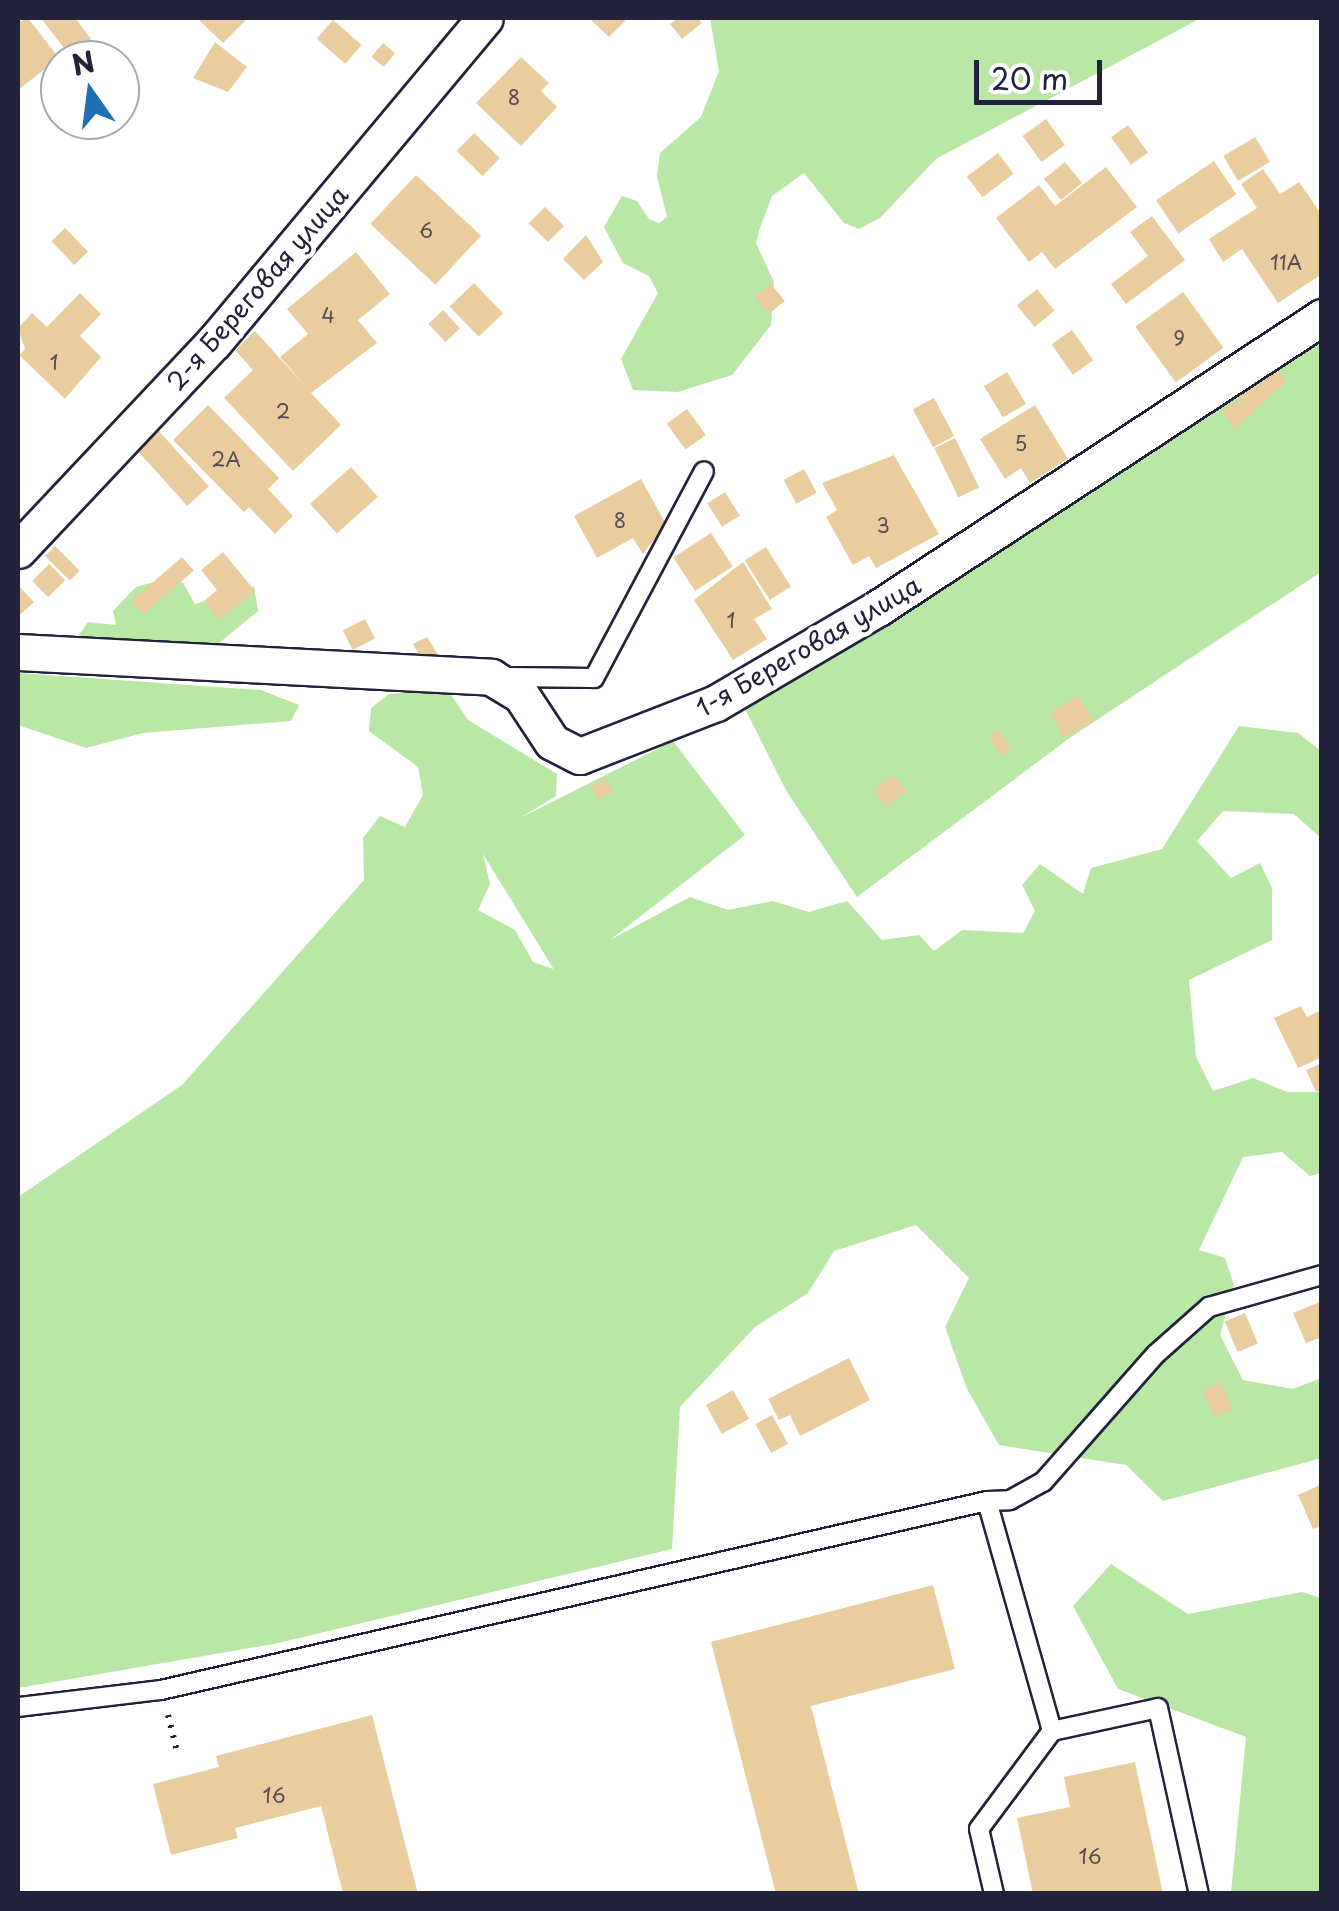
<!DOCTYPE html>
<meta charset="utf-8">
<style>
body{margin:0}
#map{position:relative;width:1339px;height:1911px;overflow:hidden;background:#fff;font-family:"Playpen Sans",sans-serif}
div>[style]{position:absolute}
.green>*{inset:0;background:#b8e7a6}
.building>*{inset:0;background:#eacd9e;transform-origin:0 0}
.path>*{height:6px;margin-top:-3px;transform-origin:0;background:repeating-linear-gradient(90deg,#22223b 0 2.5px,transparent 0 10.5px)}
.roads{filter:drop-shadow(2px 0 #22223b) drop-shadow(-2px 0 #22223b) drop-shadow(0 2px #22223b) drop-shadow(0 -2px #22223b)}
.lane>*{height:18px;margin:-9px;padding:0 9px;transform-origin:9px;border-radius:9px;background:#fff}
.street>*{height:35px;margin:-17.5px;padding:0 17.5px;transform-origin:17.5px;border-radius:17.5px;background:#fff}
span{translate:-50% -50%;white-space:nowrap;text-align:center;line-height:1.15;-webkit-text-stroke:9px #fff;paint-order:stroke}
.number-label{font-size:20px;color:#544d54}
.number-label span{-webkit-text-stroke-width:0}
.street-label{font-size:25px;color:#22223b}
.frame{position:absolute;inset:0;border:20px solid #22223b;pointer-events:none}
.north{position:absolute;left:40px;top:40px;width:100px;height:100px;box-sizing:border-box;background:#fff;border:2px solid #a7a7b1;border-radius:50%;rotate:346deg;font-size:28px;font-weight:700;line-height:40px;text-align:center;color:#22223b}
.north::after{content:'';display:block;margin:auto;width:35px;height:45px;background:#1f6fb2;clip-path:polygon(50% 0,100% 100%,50% 72%,0 100%)}
.scale{position:absolute;left:974px;top:60px;width:128px;height:45px;box-sizing:border-box;border:5px solid #22223b;border-top:0;padding-left:12px;font-size:30px;line-height:35px;white-space:nowrap;color:#22223b;-webkit-text-stroke:8px #fff;paint-order:stroke}
</style>
<div id="map">
<div class="green">
<i style="clip-path:polygon(710px 18px,1201px 18px,936px 159px,880px 218px,859px 229px,844px 223px,804px 173px,772px 196px,760px 228px,756px 243px,774px 282px,771px 325px,732px 375px,678px 392px,633px 390px,621px 359px,658px 293px,649px 276px,623px 263px,604px 227px,622px 196px,637px 201px,649px 219px,659px 223px,667px 217px,657px 177px,660px 153px,701px 117px,719px 71px)"></i>
<i style="clip-path:polygon(1321px 328px,1321px 572px,1071px 737px,857px 897px,787px 792px,743px 705px,1006px 545px)"></i>
<i style="clip-path:polygon(168px 578px,183px 583px,195px 604px,254px 586px,258px 611px,213px 648px,85px 645px,79px 635px,88px 622px,116px 625px,113px 611px,136px 587px)"></i>
<i style="clip-path:polygon(18px 673px,261px 690px,299px 705px,291px 721px,143px 733px,86px 748px,18px 725px)"></i>
<i style="clip-path:polygon(evenodd,447px 689px,468px 720px,557px 774px,556px 796px,520px 818px,673px 741px,745px 835px,610px 940px,690px 897px,728px 910px,773px 901px,809px 912px,847px 901px,882px 940px,919px 935px,934px 951px,962px 930px,1023px 933px,1035px 911px,1022px 885px,1040px 864px,1083px 894px,1091px 868px,1162px 849px,1239px 726px,1298px 733px,1321px 751px,1321px 838px,1294px 814px,1223px 811px,1197px 841px,1231px 878px,1260px 863px,1272px 888px,1272px 940px,1189px 980px,1196px 1057px,1213px 1091px,1253px 1078px,1287px 1092px,1321px 1092px,1321px 1173px,1310px 1176px,1282px 1152px,1243px 1157px,1199px 1250px,1225px 1258px,1234px 1285px,1220px 1335px,1243px 1380px,1293px 1389px,1321px 1378px,1322px 1458px,1163px 1501px,1126px 1465px,999px 1445px,967px 1389px,945px 1327px,969px 1278px,916px 1225px,834px 1251px,808px 1293px,755px 1327px,680px 1407px,672px 1549px,274px 1644px,18px 1688px,18px 1197px,182px 1085px,364px 880px,363px 838px,380px 816px,405px 827px,423px 795px,418px 767px,369px 731px,371px 708px,389px 694px,447px 689px,483px 854px,553px 968px,553px 969px,533px 962px,515px 930px,478px 910px,490px 884px,483px 854px)"></i>
<i style="clip-path:polygon(1111px 1564px,1188px 1614px,1302px 1592px,1321px 1598px,1321px 1893px,1231px 1893px,1246px 1737px,1118px 1689px,1073px 1606px)"></i>
</div>
<div class="building">
<i style="clip-path:polygon(28px 18px,59px 58px,18px 90px,18px 22px)"></i>
<i style="clip-path:polygon(41px 18px,75px 18px,91px 39px,70px 56px)"></i>
<i style="clip-path:polygon(197px 18px,243px 18px,246px 20px,223px 43px)"></i>
<i style="clip-path:polygon(589px 18px,628px 18px,609px 37px)"></i>
<i style="clip-path:polygon(679px 18px,698px 18px,702px 23px,682px 39px,670px 24px)"></i>
<i style="left:333px;top:20px;width:38px;height:25px;rotate:41deg"></i>
<i style="clip-path:polygon(215px 42px,247px 67px,228px 92px,193px 78px)"></i>
<i style="left:383px;top:43px;width:16px;height:18px;rotate:40deg"></i>
<i style="clip-path:polygon(521px 57px,549px 83px,541px 91px,557px 107px,521px 146px,476px 103px)"></i>
<i style="left:1046px;top:119px;width:32px;height:29px;rotate:54deg"></i>
<i style="left:1128px;top:125px;width:34px;height:21px;rotate:54deg"></i>
<i style="left:474px;top:133px;width:36px;height:25px;rotate:44deg"></i>
<i style="left:1255px;top:137px;width:29px;height:37px;rotate:59deg"></i>
<i style="left:998px;top:153px;width:26px;height:39px;rotate:53deg"></i>
<i style="left:1214px;top:161px;width:40px;height:70px;rotate:56deg"></i>
<i style="left:1065px;top:162px;width:27px;height:27px;rotate:51deg"></i>
<i style="clip-path:polygon(1106px 167px,1137px 207px,1055px 269px,1042px 252px,1029px 262px,996px 218px,1039px 185px,1055px 206px)"></i>
<i style="clip-path:polygon(1263px 169px,1280px 194px,1299px 182px,1322px 215px,1322px 274px,1278px 303px,1242px 249px,1223px 262px,1209px 239px,1257px 208px,1241px 184px)"></i>
<i style="left:416px;top:175px;width:89px;height:67px;rotate:43deg"></i>
<i style="left:545px;top:207px;width:27px;height:23px;rotate:45deg"></i>
<i style="clip-path:polygon(1152px 216px,1185px 260px,1126px 304px,1111px 284px,1148px 256px,1130px 232px)"></i>
<i style="left:65px;top:228px;width:33px;height:19px;rotate:46deg"></i>
<i style="clip-path:polygon(586px 235px,603px 262px,584px 280px,563px 259px)"></i>
<i style="clip-path:polygon(356px 252px,390px 294px,358px 320px,377px 343px,311px 393px,341px 425px,293px 471px,224px 398px,253px 370px,235px 350px,255px 331px,305px 386px,280px 357px,308px 334px,287px 309px)"></i>
<i style="left:474px;top:283px;width:42px;height:34px;rotate:46deg"></i>
<i style="left:771px;top:284px;width:22px;height:21px;rotate:51deg"></i>
<i style="left:1037px;top:289px;width:28px;height:26px;rotate:51deg"></i>
<i style="left:1183px;top:292px;width:69px;height:59px;rotate:54deg"></i>
<i style="clip-path:polygon(80px 293px,101px 314px,80px 336px,101px 357px,65px 399px,19px 355px,25px 349px,18px 328px,32px 313px,47px 327px)"></i>
<i style="left:443px;top:310px;width:25px;height:20px;rotate:47deg"></i>
<i style="left:1072px;top:330px;width:37px;height:25px;rotate:55deg"></i>
<i style="clip-path:polygon(1272px 361px,1286px 381px,1235px 429px,1222px 411px,1236px 401px,1244px 410px,1232px 393px)"></i>
<i style="left:1007px;top:372px;width:37px;height:27px;rotate:59deg"></i>
<i style="left:934px;top:398px;width:43px;height:24px;rotate:62deg"></i>
<i style="clip-path:polygon(208px 405px,279px 478px,268px 489px,293px 516px,275px 534px,249px 507px,244px 512px,173px 440px)"></i>
<i style="clip-path:polygon(1035px 405px,1068px 459px,1030px 483px,1021px 468px,1005px 479px,980px 439px)"></i>
<i style="left:687px;top:409px;width:32px;height:25px;rotate:54deg"></i>
<i style="left:158px;top:430px;width:76px;height:29px;rotate:48deg"></i>
<i style="left:955px;top:438px;width:55px;height:23px;rotate:64deg"></i>
<i style="clip-path:polygon(894px 455px,939px 534px,876px 568px,869px 556px,853px 565px,826px 517px,837px 510px,822px 483px)"></i>
<i style="left:351px;top:467px;width:40px;height:55px;rotate:48deg"></i>
<i style="left:804px;top:469px;width:27px;height:23px;rotate:62deg"></i>
<i style="clip-path:polygon(641px 479px,666px 524px,643px 554px,633px 538px,597px 558px,574px 516px)"></i>
<i style="left:725px;top:492px;width:28px;height:21px;rotate:58deg"></i>
<i style="left:711px;top:533px;width:40px;height:45px;rotate:57deg"></i>
<i style="left:55px;top:546px;width:35px;height:14px;rotate:45deg"></i>
<i style="left:766px;top:547px;width:47px;height:25px;rotate:58deg"></i>
<i style="clip-path:polygon(223px 552px,255px 591px,219px 620px,204px 601px,217px 590px,201px 570px)"></i>
<i style="left:182px;top:557px;width:18px;height:67px;rotate:49deg"></i>
<i style="clip-path:polygon(743px 562px,772px 609px,754px 619px,767px 639px,733px 660px,694px 600px)"></i>
<i style="left:49px;top:564px;width:23px;height:24px;rotate:45deg"></i>
<i style="clip-path:polygon(18px 585px,34px 602px,21px 614px,18px 610px)"></i>
<i style="left:365px;top:619px;width:22px;height:25px;rotate:63deg"></i>
<i style="clip-path:polygon(427px 637px,443px 663px,424px 664px,413px 644px)"></i>
<i style="left:1079px;top:696px;width:29px;height:33px;rotate:61deg"></i>
<i style="left:999px;top:730px;width:23px;height:12px;rotate:59deg"></i>
<i style="left:894px;top:775px;width:21px;height:25px;rotate:55deg"></i>
<i style="left:605px;top:778px;width:15px;height:17px;rotate:58deg"></i>
<i style="clip-path:polygon(1301px 1006px,1307px 1017px,1322px 1010px,1322px 1057px,1298px 1068px,1274px 1018px)"></i>
<i style="clip-path:polygon(1322px 1063px,1322px 1089px,1316px 1092px,1306px 1070px)"></i>
<i style="clip-path:polygon(1322px 1301px,1322px 1337px,1306px 1343px,1293px 1313px)"></i>
<i style="left:1245px;top:1313px;width:33px;height:22px;rotate:67deg"></i>
<i style="clip-path:polygon(849px 1358px,870px 1400px,800px 1436px,790px 1415px,779px 1420px,768px 1399px)"></i>
<i style="left:1221px;top:1382px;width:30px;height:20px;rotate:67deg"></i>
<i style="left:733px;top:1390px;width:33px;height:31px;rotate:61deg"></i>
<i style="left:772px;top:1415px;width:33px;height:19px;rotate:61deg"></i>
<i style="clip-path:polygon(1322px 1484px,1322px 1526px,1313px 1529px,1298px 1495px)"></i>
<i style="clip-path:polygon(933px 1585px,955px 1669px,811px 1706px,859px 1894px,776px 1894px,711px 1642px)"></i>
<i style="clip-path:polygon(372px 1715px,418px 1894px,343px 1894px,321px 1806px,235px 1828px,238px 1838px,171px 1855px,153px 1784px,219px 1767px,216px 1756px)"></i>
<i style="clip-path:polygon(1135px 1762px,1163px 1894px,1033px 1894px,1017px 1818px,1070px 1807px,1064px 1777px)"></i>
</div>
<div class="path">
<i style="left:168px;top:1715px;width:41px;rotate:76deg"></i>
</div>
<div class="roads">
<div class="lane">
<i style="left:502px;top:677px;width:92px;rotate:0.6deg"></i>
<i style="left:594px;top:678px;width:234px;rotate:-62deg"></i>
<i style="left:987px;top:1501px;width:23px;rotate:-2deg"></i>
<i style="left:1010px;top:1500px;width:38px;rotate:-29deg"></i>
<i style="left:1043px;top:1482px;width:171px;rotate:-48.6deg"></i>
<i style="left:1156px;top:1354px;width:71px;rotate:-41.6deg"></i>
<i style="left:1209px;top:1307px;width:117px;rotate:-15.8deg"></i>
<i style="left:18px;top:1707px;width:144px;rotate:-6.8deg"></i>
<i style="left:161px;top:1690px;width:847px;rotate:-12.89deg"></i>
<i style="left:987px;top:1501px;width:239px;rotate:74.2deg"></i>
<i style="left:1052px;top:1731px;width:122px;rotate:126.7deg"></i>
<i style="left:979px;top:1829px;width:67px;rotate:77deg"></i>
<i style="left:1052px;top:1731px;width:108px;rotate:-12.2deg"></i>
<i style="left:1158px;top:1708px;width:190px;rotate:77.6deg"></i>
</div>
<div class="street">
<i style="left:18px;top:550px;width:286px;rotate:-46.7deg"></i>
<i style="left:214px;top:342px;width:422px;rotate:-50.1deg"></i>
<i style="left:18px;top:652px;width:474px;rotate:3deg"></i>
<i style="left:491px;top:677px;width:35px;rotate:31deg"></i>
<i style="left:521px;top:695px;width:56px;rotate:56.6deg"></i>
<i style="left:552px;top:742px;width:31px;rotate:27deg"></i>
<i style="left:580px;top:756px;width:146px;rotate:-21.3deg"></i>
<i style="left:716px;top:703px;width:188px;rotate:-30.4deg"></i>
<i style="left:878px;top:608px;width:531px;rotate:-33.24deg"></i>
</div>
</div>
<div class="number-label">
<span style="left:514px;top:97px">8</span>
<span style="left:426px;top:230px">6</span>
<span style="left:1286px;top:262px">11А</span>
<span style="left:328px;top:315px">4</span>
<span style="left:1179px;top:338px">9</span>
<span style="left:54px;top:362px">1</span>
<span style="left:283px;top:411px">2</span>
<span style="left:1021px;top:443px">5</span>
<span style="left:226px;top:459px">2А</span>
<span style="left:620px;top:520px">8</span>
<span style="left:883px;top:525px">3</span>
<span style="left:731px;top:620px">1</span>
<span style="left:274px;top:1795px">16</span>
<span style="left:1090px;top:1856px">16</span>
</div>
<div class="street-label">
<span style="left:257px;top:288px;rotate:-49deg">2-я Береговая улица</span>
<span style="left:808px;top:646px;rotate:-30deg">1-я Береговая улица</span>
</div>
<div class="frame"></div>
<div class="north">N</div>
<div class="scale">20 m</div>
</div>
